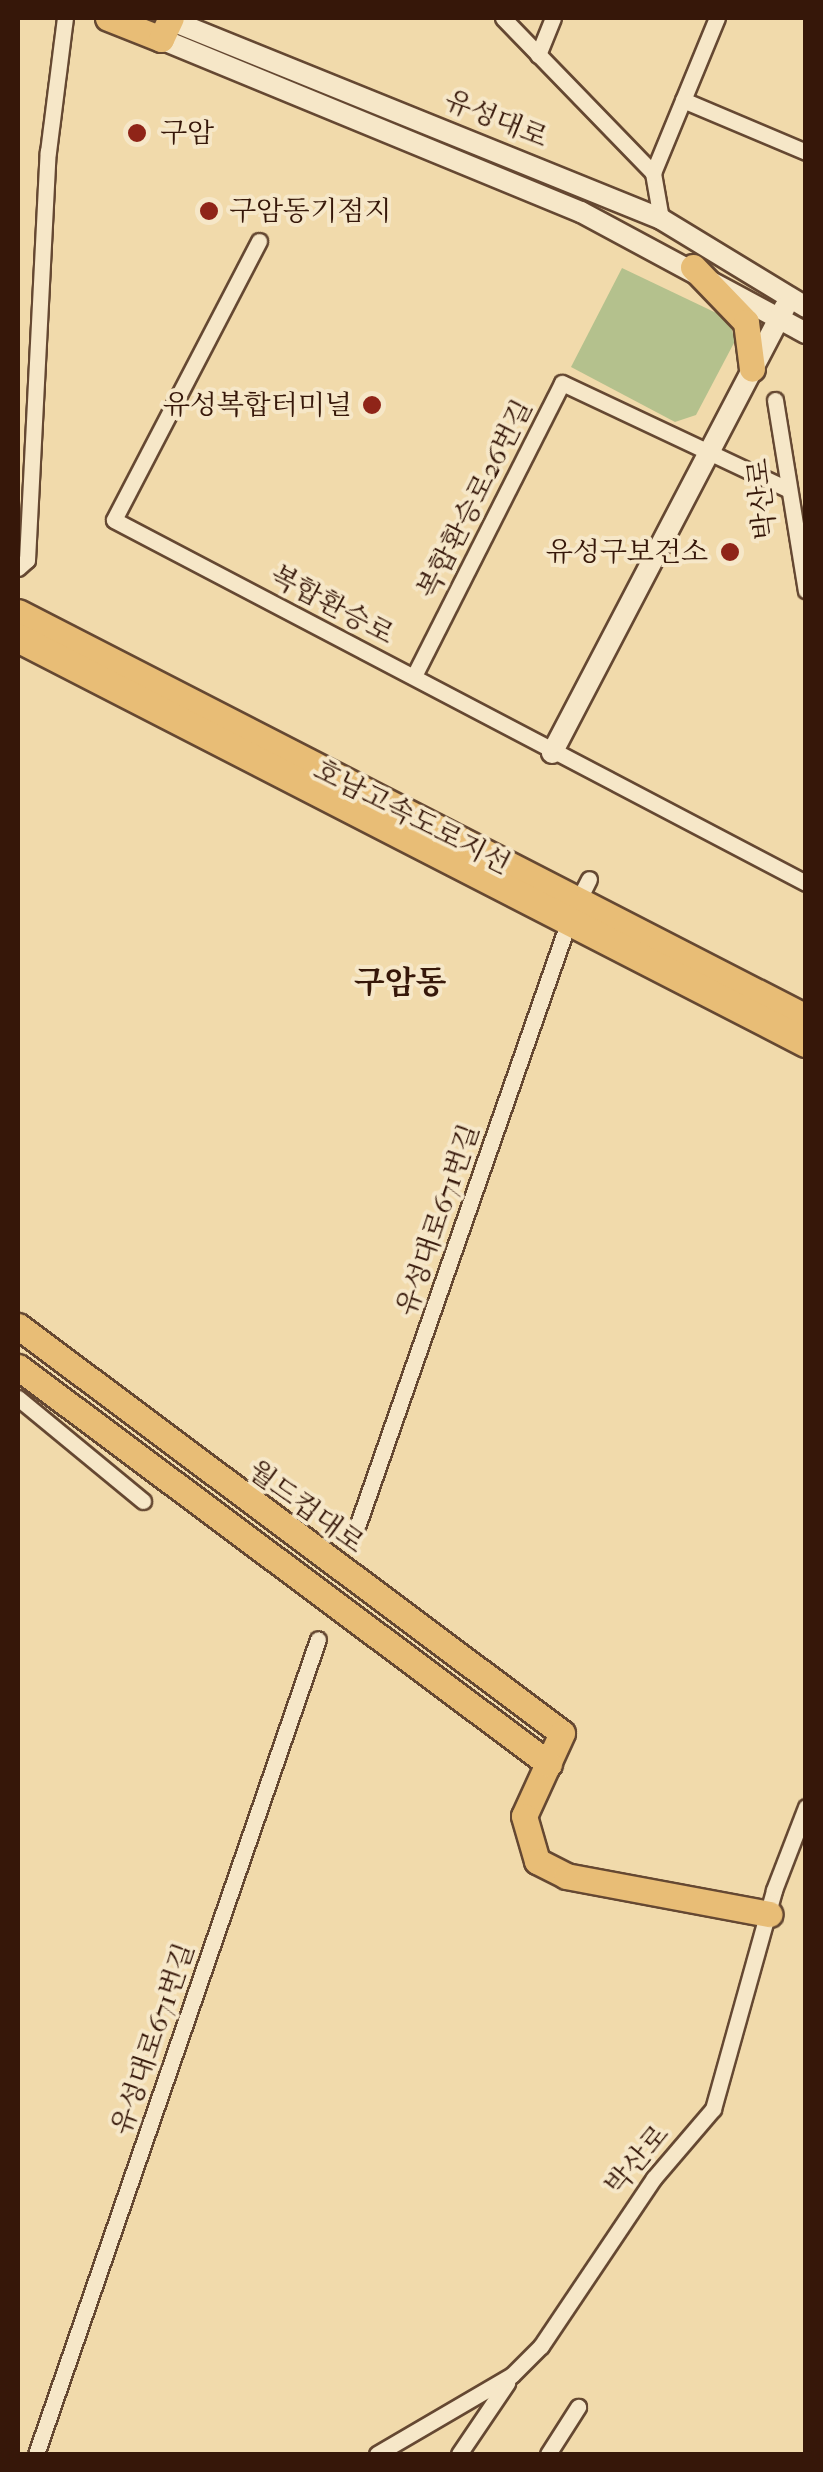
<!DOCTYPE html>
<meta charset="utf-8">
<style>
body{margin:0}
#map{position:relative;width:823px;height:2472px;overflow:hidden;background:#f1daab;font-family:"IM FELL French Canon","Noto Serif KR",serif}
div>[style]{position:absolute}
.green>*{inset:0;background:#b4c18d}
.roads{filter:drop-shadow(2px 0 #654832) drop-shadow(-2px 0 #654832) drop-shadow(0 2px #654832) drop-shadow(0 -2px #654832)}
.minor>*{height:15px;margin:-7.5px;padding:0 7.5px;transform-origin:7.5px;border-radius:7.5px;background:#f6e7c8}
.tertiary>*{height:20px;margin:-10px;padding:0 10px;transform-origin:10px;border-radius:10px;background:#f6e7c8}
.primary>*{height:25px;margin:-12.5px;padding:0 12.5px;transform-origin:12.5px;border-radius:12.5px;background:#e8bd76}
.motorway>*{height:28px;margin:-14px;padding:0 14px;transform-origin:14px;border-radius:14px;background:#e8bd76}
.dots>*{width:28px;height:28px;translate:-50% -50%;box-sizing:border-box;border:5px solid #f6e7c8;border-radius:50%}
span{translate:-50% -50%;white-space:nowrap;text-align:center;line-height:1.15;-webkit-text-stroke:8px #f6e7c8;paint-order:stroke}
.street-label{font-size:28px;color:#361709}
.poi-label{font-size:28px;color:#361709}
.left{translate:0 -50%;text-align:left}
.right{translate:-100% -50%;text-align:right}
.quarter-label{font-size:32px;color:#361709;font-weight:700}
.frame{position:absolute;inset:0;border:20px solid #361709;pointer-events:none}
</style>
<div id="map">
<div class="green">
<i style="clip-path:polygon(622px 268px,729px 319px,735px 341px,696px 415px,675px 422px,571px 367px)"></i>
</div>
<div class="roads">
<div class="minor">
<i style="left:503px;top:18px;width:216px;rotate:45.9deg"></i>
<i style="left:653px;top:173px;width:47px;rotate:80.1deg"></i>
<i style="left:538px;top:55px;width:40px;rotate:-68deg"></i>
<i style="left:683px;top:100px;width:134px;rotate:22.9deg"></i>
<i style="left:653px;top:173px;width:168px;rotate:-67.6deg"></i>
<i style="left:259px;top:241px;width:314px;rotate:117.5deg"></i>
<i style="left:114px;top:520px;width:781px;rotate:27.68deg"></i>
<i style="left:775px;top:400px;width:193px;rotate:80.8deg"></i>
<i style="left:18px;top:568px;width:12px;rotate:-42deg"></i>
<i style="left:27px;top:560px;width:409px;rotate:-87.1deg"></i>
<i style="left:48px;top:152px;width:135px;rotate:-82.8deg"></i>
<i style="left:414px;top:676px;width:328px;rotate:-63.2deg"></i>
<i style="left:562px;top:383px;width:249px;rotate:25.2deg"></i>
<i style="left:584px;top:889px;width:11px;rotate:-63deg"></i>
<i style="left:18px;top:1398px;width:162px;rotate:39.5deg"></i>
<i style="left:358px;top:1524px;width:627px;rotate:-70.73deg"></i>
<i style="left:36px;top:2454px;width:862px;rotate:-70.91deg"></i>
<i style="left:377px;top:2454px;width:156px;rotate:-30.3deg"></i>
<i style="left:512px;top:2375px;width:41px;rotate:-45deg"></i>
<i style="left:541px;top:2346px;width:202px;rotate:-56.1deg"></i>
<i style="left:654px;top:2178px;width:91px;rotate:-49.5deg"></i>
<i style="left:713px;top:2109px;width:227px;rotate:-74.4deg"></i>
<i style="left:774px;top:1890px;width:89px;rotate:-68.9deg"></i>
<i style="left:459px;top:2454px;width:86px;rotate:-55.9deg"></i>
<i style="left:548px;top:2454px;width:56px;rotate:-57.4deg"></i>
</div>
<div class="tertiary">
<i style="left:170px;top:20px;width:530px;rotate:22.06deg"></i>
<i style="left:661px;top:219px;width:170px;rotate:31.3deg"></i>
<i style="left:161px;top:39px;width:454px;rotate:22.4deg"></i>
<i style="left:581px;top:212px;width:255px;rotate:28.3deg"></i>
<i style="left:552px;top:753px;width:503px;rotate:-62.42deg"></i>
</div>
<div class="primary">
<i style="left:108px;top:18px;width:57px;rotate:21.6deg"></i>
<i style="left:161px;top:39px;width:23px;rotate:-65deg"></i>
<i style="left:693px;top:267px;width:76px;rotate:46.1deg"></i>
<i style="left:746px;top:322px;width:47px;rotate:82.7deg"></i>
<i style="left:18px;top:1326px;width:679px;rotate:36.8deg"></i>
<i style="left:562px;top:1733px;width:91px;rotate:114.6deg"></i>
<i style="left:524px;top:1816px;width:47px;rotate:73.9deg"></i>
<i style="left:537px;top:1861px;width:33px;rotate:27deg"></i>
<i style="left:566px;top:1876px;width:207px;rotate:10.6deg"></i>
<i style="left:18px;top:1367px;width:663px;rotate:36.78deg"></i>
</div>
<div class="motorway">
<i style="left:18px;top:614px;width:886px;rotate:27.2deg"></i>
<i style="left:18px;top:638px;width:886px;rotate:27.2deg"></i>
</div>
</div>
<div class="dots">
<i style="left:137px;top:133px;background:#8f2418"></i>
<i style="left:209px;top:211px;background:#8f2418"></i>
<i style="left:372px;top:405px;background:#8f2418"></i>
<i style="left:730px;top:552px;background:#8f2418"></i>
</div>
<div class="street-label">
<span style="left:496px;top:119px;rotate:22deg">유성대로</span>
<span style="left:475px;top:499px;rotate:-63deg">복합환승로26번길</span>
<span style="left:762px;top:499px;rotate:-96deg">박산로</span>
<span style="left:332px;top:605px;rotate:28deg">복합환승로</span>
<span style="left:412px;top:817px;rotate:27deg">호남고속도로지선</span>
<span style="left:438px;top:1220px;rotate:-71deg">유성대로671번길</span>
<span style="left:306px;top:1507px;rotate:36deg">월드컵대로</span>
<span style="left:153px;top:2039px;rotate:-71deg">유성대로671번길</span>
<span style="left:637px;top:2160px;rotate:-50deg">박산로</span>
</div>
<div class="poi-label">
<span class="left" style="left:160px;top:133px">구암</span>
<span class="left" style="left:229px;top:211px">구암동기점지</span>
<span class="right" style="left:352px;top:405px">유성복합터미널</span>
<span class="right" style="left:708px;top:552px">유성구보건소</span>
</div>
<div class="quarter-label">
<span style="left:400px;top:983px">구암동</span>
</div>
<div class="frame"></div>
</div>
